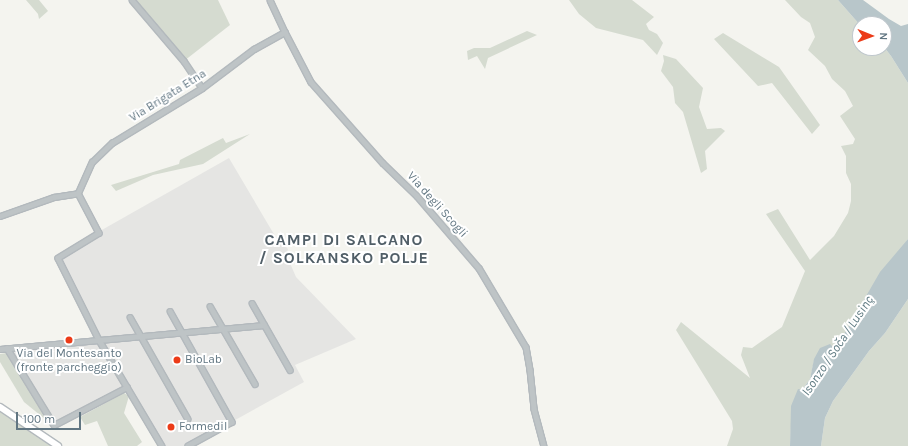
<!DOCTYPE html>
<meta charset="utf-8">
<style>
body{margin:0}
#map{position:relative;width:908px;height:446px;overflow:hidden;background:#f4f4ef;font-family:Karla,sans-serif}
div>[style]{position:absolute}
.built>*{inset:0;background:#e5e5e3}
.green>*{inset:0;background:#d5dbd0}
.water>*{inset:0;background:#b8c6ca}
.roads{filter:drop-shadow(1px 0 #b3b9bd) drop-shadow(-1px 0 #b3b9bd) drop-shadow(0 1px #b3b9bd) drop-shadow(0 -1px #b3b9bd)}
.minor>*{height:4.5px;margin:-2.25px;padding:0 2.25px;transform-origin:2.25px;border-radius:2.25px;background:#bec4c6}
.secondary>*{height:6px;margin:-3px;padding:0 3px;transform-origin:3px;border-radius:3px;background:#fff}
.dots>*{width:11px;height:11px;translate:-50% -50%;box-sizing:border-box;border:2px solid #fff;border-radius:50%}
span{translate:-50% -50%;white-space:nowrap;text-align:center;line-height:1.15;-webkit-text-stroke:4px #fff;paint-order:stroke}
.street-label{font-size:12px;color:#617682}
.poi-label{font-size:12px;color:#617682}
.left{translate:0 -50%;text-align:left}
.water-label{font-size:13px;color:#5d7980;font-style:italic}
.district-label{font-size:16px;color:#505e67;font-weight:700;letter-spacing:1px}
.north{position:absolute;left:852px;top:16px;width:40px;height:40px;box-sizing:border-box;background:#fff;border:1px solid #c0c8cd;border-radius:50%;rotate:91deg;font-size:11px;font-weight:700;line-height:16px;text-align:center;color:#617682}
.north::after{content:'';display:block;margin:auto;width:14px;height:18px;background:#ec3b18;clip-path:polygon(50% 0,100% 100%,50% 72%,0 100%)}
.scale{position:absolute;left:16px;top:412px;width:65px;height:18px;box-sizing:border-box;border:2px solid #617682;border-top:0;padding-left:5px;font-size:12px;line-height:14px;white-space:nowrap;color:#617682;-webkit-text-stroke:3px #fff;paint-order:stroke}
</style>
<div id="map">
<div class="built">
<i style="clip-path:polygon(229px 158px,275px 236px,288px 249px,286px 254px,296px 277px,356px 339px,295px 365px,304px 382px,188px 446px,162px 446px,127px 387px,54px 425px,7px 348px,99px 340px,58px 258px,100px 231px)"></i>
</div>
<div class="green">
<i style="clip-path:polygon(26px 0,39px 0,48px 11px,39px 19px,38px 14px)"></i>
<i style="clip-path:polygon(132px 0,218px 0,230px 25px,184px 61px)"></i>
<i style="clip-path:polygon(569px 0,632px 0,654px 17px,646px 24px,649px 30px,657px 34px,663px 43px,657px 55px,643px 40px,596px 28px,579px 14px)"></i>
<i style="clip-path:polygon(785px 0,838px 0,860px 25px,860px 48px,884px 47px,891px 56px,908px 83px,908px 239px,839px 343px,814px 361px,810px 379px,802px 390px,791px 426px,790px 446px,727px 446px,733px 429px,732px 421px,676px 330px,681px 322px,750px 378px,741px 355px,743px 347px,752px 348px,782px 327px,805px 271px,766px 214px,778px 209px,810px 260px,834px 236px,848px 213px,851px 201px,851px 184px,846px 173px,846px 156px,841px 146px,853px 144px,855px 139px,840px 116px,853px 106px,845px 91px,832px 79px,825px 66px,808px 50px,815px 37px,810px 23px,801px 17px)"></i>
<i style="clip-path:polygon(527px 31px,537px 35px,488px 58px,485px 69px,477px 56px,468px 60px,467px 51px,474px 48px,490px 48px)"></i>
<i style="clip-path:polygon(723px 33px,779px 67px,820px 125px,812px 134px,772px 83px,758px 86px,714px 39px)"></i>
<i style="clip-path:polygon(663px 55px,676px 59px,703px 88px,699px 107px,707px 129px,721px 128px,725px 131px,705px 151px,707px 169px,701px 173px,683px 112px,675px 103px,673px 87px,661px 71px,664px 61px)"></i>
<i style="clip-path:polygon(250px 134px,203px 164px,153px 175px,116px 191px,111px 185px,179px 164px,180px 160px,223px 138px,226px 143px)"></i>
<i style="clip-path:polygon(908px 299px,908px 446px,821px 446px,825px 418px,833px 401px,869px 351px,885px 333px)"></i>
<i style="clip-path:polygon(7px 353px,51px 424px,24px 402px,0 362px,0 354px)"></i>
<i style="clip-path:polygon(124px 393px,129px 396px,124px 413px,142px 442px,137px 446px,108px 446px,97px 421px,85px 425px,80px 417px)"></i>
<i style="clip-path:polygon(0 410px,33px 431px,52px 446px,0 446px)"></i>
</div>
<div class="water">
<i style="clip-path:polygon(838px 0,863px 0,889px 19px,901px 26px,908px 24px,908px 83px,891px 56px,884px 47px,884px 24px,860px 25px)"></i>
<i style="clip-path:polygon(908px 239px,908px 299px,885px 333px,869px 351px,833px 401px,825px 418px,821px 446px,790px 446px,791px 406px,798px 389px,802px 390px,810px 379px,814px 359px,820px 348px,830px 344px,833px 347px,839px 343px,880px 272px)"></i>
</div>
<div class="roads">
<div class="minor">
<i style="left:132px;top:0;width:80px;rotate:49.6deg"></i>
<i style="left:184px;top:61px;width:32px;rotate:56deg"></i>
<i style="left:270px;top:0;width:35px;rotate:65deg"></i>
<i style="left:285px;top:32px;width:56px;rotate:62.5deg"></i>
<i style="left:311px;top:82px;width:108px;rotate:48.4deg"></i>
<i style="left:383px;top:163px;width:47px;rotate:44.1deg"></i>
<i style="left:417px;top:196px;width:95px;rotate:49.3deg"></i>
<i style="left:479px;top:268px;width:92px;rotate:59.3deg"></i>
<i style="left:526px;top:347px;width:23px;rotate:80deg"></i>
<i style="left:530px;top:370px;width:39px;rotate:84deg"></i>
<i style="left:534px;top:409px;width:38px;rotate:75deg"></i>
<i style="left:78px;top:193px;width:45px;rotate:62.3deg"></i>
<i style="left:99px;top:233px;width:48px;rotate:148.6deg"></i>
<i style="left:58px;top:258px;width:92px;rotate:63.4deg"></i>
<i style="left:99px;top:340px;width:123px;rotate:59.3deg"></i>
<i style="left:0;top:216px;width:57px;rotate:-19.4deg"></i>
<i style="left:54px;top:197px;width:24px;rotate:-9deg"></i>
<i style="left:78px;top:193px;width:34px;rotate:-66deg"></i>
<i style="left:92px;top:162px;width:28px;rotate:-44deg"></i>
<i style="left:112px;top:143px;width:105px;rotate:-31.4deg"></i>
<i style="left:202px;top:88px;width:65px;rotate:-36.9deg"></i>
<i style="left:254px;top:49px;width:35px;rotate:-29deg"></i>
<i style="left:252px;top:303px;width:77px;rotate:60.4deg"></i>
<i style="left:210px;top:306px;width:90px;rotate:60deg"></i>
<i style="left:170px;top:311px;width:127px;rotate:60.8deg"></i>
<i style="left:232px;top:422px;width:50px;rotate:151.4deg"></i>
<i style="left:130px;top:317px;width:117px;rotate:60.4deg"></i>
<i style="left:7px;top:348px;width:90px;rotate:58.6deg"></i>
<i style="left:54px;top:425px;width:82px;rotate:-27.5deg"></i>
<i style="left:0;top:349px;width:265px;rotate:-5.2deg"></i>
</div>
<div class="secondary">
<i style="left:0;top:407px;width:70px;rotate:33.9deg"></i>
</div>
</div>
<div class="dots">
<i style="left:69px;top:340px;background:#ec3b18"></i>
<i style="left:177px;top:360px;background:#ec3b18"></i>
<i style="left:171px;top:427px;background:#ec3b18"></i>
</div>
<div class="street-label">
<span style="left:168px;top:96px;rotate:-32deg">Via Brigata Etna</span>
<span style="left:437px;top:205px;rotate:48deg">Via degli Scogli</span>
</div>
<div class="poi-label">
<span style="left:69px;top:361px">Via del Montesanto<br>(fronte parcheggio)</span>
<span class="left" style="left:185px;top:360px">BioLab</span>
<span class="left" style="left:179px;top:427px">Formedil</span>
</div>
<div class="water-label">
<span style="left:838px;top:346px;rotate:-56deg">Isonzo / Soča / Lusinç</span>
</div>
<div class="district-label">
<span style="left:344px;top:249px">CAMPI DI SALCANO<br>/ SOLKANSKO POLJE</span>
</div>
<div class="north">N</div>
<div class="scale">100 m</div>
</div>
